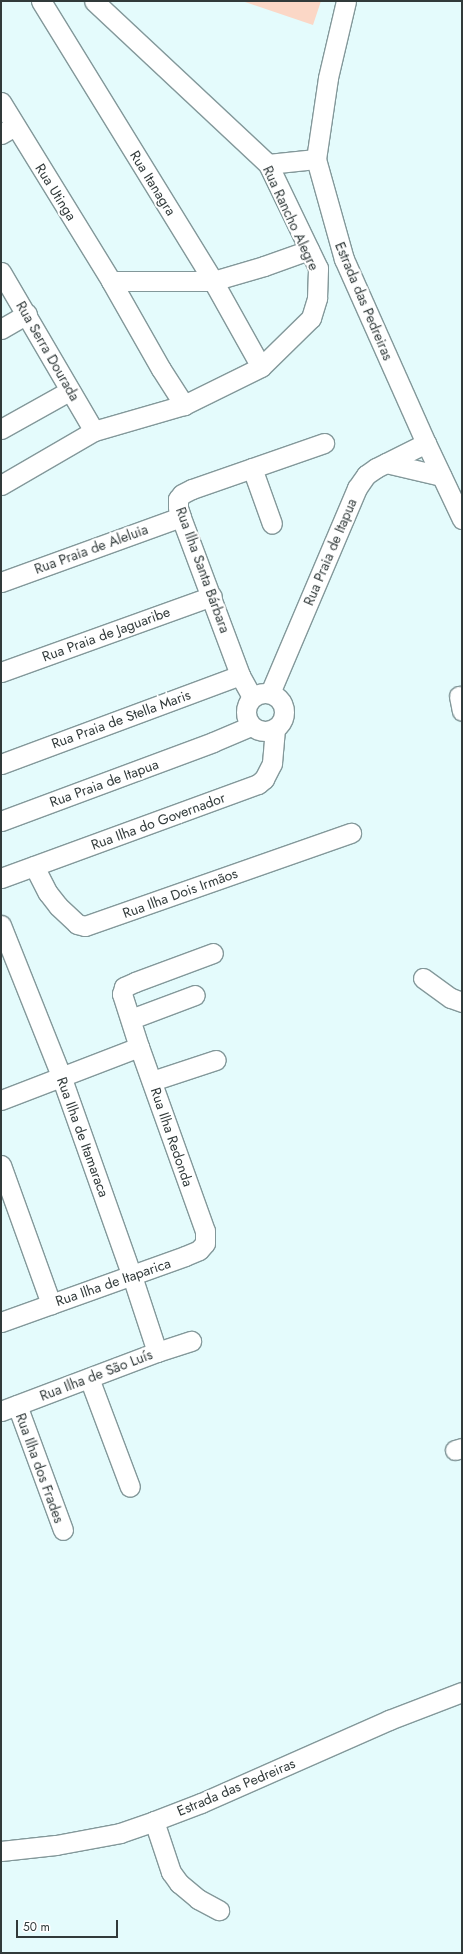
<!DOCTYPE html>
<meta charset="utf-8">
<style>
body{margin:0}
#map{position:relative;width:463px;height:1954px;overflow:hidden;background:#e4fbfc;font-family:Jost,sans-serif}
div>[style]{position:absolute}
.green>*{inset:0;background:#fbd7c6}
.roads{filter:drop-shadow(1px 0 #83989a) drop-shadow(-1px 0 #83989a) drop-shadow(0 1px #83989a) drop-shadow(0 -1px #83989a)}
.minor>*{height:19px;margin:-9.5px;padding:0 9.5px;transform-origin:9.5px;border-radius:9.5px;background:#fff}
.minor>.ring{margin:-9.5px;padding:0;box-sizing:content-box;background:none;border:19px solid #fff;border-radius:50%}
span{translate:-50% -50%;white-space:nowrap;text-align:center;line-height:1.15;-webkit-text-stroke:4px #fff;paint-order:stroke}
.street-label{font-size:14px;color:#313a3a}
.frame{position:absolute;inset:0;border:2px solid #313a3a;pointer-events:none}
.scale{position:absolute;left:16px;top:1920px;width:102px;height:18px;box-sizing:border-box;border:2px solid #313a3a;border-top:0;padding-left:5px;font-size:12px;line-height:14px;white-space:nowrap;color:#313a3a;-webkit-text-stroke:3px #fff;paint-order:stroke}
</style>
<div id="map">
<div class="green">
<i style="clip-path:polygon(242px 1px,321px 1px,313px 25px)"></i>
</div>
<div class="roads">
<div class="minor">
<i style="left:41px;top:1px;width:329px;rotate:58.4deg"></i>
<i style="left:213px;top:281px;width:98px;rotate:60.8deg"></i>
<i style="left:346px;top:1px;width:79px;rotate:103.2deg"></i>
<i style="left:328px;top:78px;width:82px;rotate:98.4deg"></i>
<i style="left:316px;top:159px;width:104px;rotate:74.4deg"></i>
<i style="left:344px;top:259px;width:201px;rotate:66deg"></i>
<i style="left:426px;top:443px;width:84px;rotate:64.7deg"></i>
<i style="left:1px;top:102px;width:210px;rotate:58.4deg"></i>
<i style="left:111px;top:281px;width:101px;rotate:60.4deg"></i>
<i style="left:161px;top:369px;width:43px;rotate:57.4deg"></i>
<i style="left:1px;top:134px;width:16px;rotate:-30deg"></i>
<i style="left:268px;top:164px;width:48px;rotate:-5.9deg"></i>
<i style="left:1px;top:272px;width:184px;rotate:59.7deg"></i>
<i style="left:111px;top:281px;width:102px"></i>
<i style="left:213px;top:281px;width:53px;rotate:-16.4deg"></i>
<i style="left:264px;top:266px;width:48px;rotate:-19.6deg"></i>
<i style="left:1px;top:329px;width:30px;rotate:-30deg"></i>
<i style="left:1px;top:429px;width:78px;rotate:-29.2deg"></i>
<i style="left:386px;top:463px;width:57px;rotate:13.3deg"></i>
<i style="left:252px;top:468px;width:59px;rotate:70.3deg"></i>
<i style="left:1px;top:485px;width:108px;rotate:-30.1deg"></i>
<i style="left:94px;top:431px;width:94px;rotate:-16.1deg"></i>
<i style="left:184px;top:405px;width:86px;rotate:-26.3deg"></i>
<i style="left:261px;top:367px;width:70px;rotate:-44.4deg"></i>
<i style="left:311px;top:318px;width:21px;rotate:-73deg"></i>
<i style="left:317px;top:298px;width:30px;rotate:-88deg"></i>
<i style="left:318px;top:268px;width:115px;rotate:-115.7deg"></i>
<i style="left:268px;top:164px;width:238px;rotate:-136.9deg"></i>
<i style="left:1px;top:582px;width:191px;rotate:-19.9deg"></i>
<i style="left:1px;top:672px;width:224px;rotate:-19.8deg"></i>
<i class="ring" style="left:246px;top:693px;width:19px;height:19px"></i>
<i style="left:270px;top:693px;width:223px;rotate:-67deg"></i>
<i style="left:357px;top:488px;width:16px;rotate:-55deg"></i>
<i style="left:366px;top:475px;width:12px;rotate:-35deg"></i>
<i style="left:376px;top:468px;width:56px;rotate:-26.6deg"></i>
<i style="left:459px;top:696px;width:15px;rotate:79deg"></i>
<i style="left:252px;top:697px;width:25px;rotate:-119deg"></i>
<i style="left:240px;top:675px;width:169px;rotate:-110.5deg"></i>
<i style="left:181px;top:517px;width:9px;rotate:-108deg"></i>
<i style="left:178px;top:508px;width:9px;rotate:-90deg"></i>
<i style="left:178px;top:499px;width:6px;rotate:-51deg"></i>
<i style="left:182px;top:494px;width:11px;rotate:-27deg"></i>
<i style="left:192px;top:489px;width:140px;rotate:-19.2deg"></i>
<i style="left:1px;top:764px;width:255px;rotate:-20.4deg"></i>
<i style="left:1px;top:821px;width:226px;rotate:-20.4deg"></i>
<i style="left:213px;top:742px;width:41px;rotate:-22.8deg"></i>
<i style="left:34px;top:866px;width:30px;rotate:63deg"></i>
<i style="left:48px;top:893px;width:16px;rotate:52deg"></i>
<i style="left:58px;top:906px;width:26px;rotate:43deg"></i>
<i style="left:77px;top:924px;width:8px;rotate:14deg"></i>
<i style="left:85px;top:926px;width:282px;rotate:-19.3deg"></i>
<i style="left:1px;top:878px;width:274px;rotate:-20.1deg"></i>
<i style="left:258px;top:784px;width:8px;rotate:-40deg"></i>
<i style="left:264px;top:779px;width:18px;rotate:-63deg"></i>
<i style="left:272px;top:763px;width:35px;rotate:-85deg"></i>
<i style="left:1px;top:925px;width:162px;rotate:68.3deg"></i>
<i style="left:61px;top:1076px;width:212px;rotate:70.5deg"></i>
<i style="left:132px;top:1276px;width:80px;rotate:71.8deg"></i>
<i style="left:423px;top:978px;width:34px;rotate:36deg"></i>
<i style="left:451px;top:998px;width:12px;rotate:20deg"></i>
<i style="left:131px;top:1019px;width:68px;rotate:-20.6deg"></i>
<i style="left:152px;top:1081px;width:67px;rotate:-18.2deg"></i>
<i style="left:1px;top:1100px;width:148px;rotate:-21deg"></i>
<i style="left:1px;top:1165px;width:148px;rotate:70.2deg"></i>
<i style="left:1px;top:1322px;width:195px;rotate:-19.7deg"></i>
<i style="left:185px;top:1256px;width:15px;rotate:-23deg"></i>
<i style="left:199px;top:1250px;width:9px;rotate:-49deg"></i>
<i style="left:205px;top:1243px;width:12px;rotate:-90deg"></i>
<i style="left:205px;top:1231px;width:195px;rotate:-109.7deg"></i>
<i style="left:139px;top:1047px;width:56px;rotate:-107.8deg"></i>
<i style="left:122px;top:994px;width:7px;rotate:-74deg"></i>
<i style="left:124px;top:987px;width:12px;rotate:-24deg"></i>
<i style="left:135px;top:982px;width:83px;rotate:-20.4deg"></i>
<i style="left:89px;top:1378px;width:116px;rotate:69.4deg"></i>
<i style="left:17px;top:1405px;width:133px;rotate:69.8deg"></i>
<i style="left:1px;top:1411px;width:167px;rotate:-20.7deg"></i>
<i style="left:157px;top:1352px;width:36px;rotate:-18deg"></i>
<i style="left:455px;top:1450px;width:7px;rotate:-16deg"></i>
<i style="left:154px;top:1821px;width:54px;rotate:71.6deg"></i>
<i style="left:171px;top:1872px;width:14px;rotate:54deg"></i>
<i style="left:179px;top:1883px;width:25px;rotate:40deg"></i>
<i style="left:198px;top:1899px;width:24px;rotate:28deg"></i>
<i style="left:1px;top:1851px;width:55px;rotate:-6.2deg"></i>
<i style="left:56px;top:1845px;width:65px;rotate:-10.6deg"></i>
<i style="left:120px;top:1833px;width:36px;rotate:-19deg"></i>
<i style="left:154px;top:1821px;width:50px;rotate:-21deg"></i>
<i style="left:201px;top:1803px;width:206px;rotate:-23.8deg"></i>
<i style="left:389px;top:1720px;width:78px;rotate:-21deg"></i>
</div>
</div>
<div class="street-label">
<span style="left:153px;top:183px;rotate:58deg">Rua Itanagra</span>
<span style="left:56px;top:192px;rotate:58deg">Rua Utinga</span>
<span style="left:291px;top:218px;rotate:65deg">Rua Rancho Alegre</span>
<span style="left:364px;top:301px;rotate:67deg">Estrada das Pedreiras</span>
<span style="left:48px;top:351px;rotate:60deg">Rua Serra Dourada</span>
<span style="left:91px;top:549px;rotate:-20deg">Rua Praia de Aleluia</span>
<span style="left:330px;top:552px;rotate:-67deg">Rua Praia de Itapua</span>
<span style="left:203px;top:570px;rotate:70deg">Rua Ilha Santa Bárbara</span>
<span style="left:106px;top:634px;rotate:-20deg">Rua Praia de Jaguaribe</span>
<span style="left:121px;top:719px;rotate:-20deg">Rua Praia de Stella Maris</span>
<span style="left:104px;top:783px;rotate:-20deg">Rua Praia de Itapua</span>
<span style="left:158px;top:821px;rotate:-20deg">Rua Ilha do Governador</span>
<span style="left:180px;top:893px;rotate:-20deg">Rua Ilha Dois Irmãos</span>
<span style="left:83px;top:1137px;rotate:70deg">Rua Ilha de Itamaraca</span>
<span style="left:172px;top:1137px;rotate:71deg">Rua Ilha Redonda</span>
<span style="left:113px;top:1282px;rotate:-19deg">Rua Ilha de Itaparica</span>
<span style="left:96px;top:1375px;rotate:-21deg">Rua Ilha de São Luís</span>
<span style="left:40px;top:1468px;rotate:70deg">Rua Ilha dos Frades</span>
<span style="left:236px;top:1787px;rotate:-23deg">Estrada das Pedreiras</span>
</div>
<div class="frame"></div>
<div class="scale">50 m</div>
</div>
